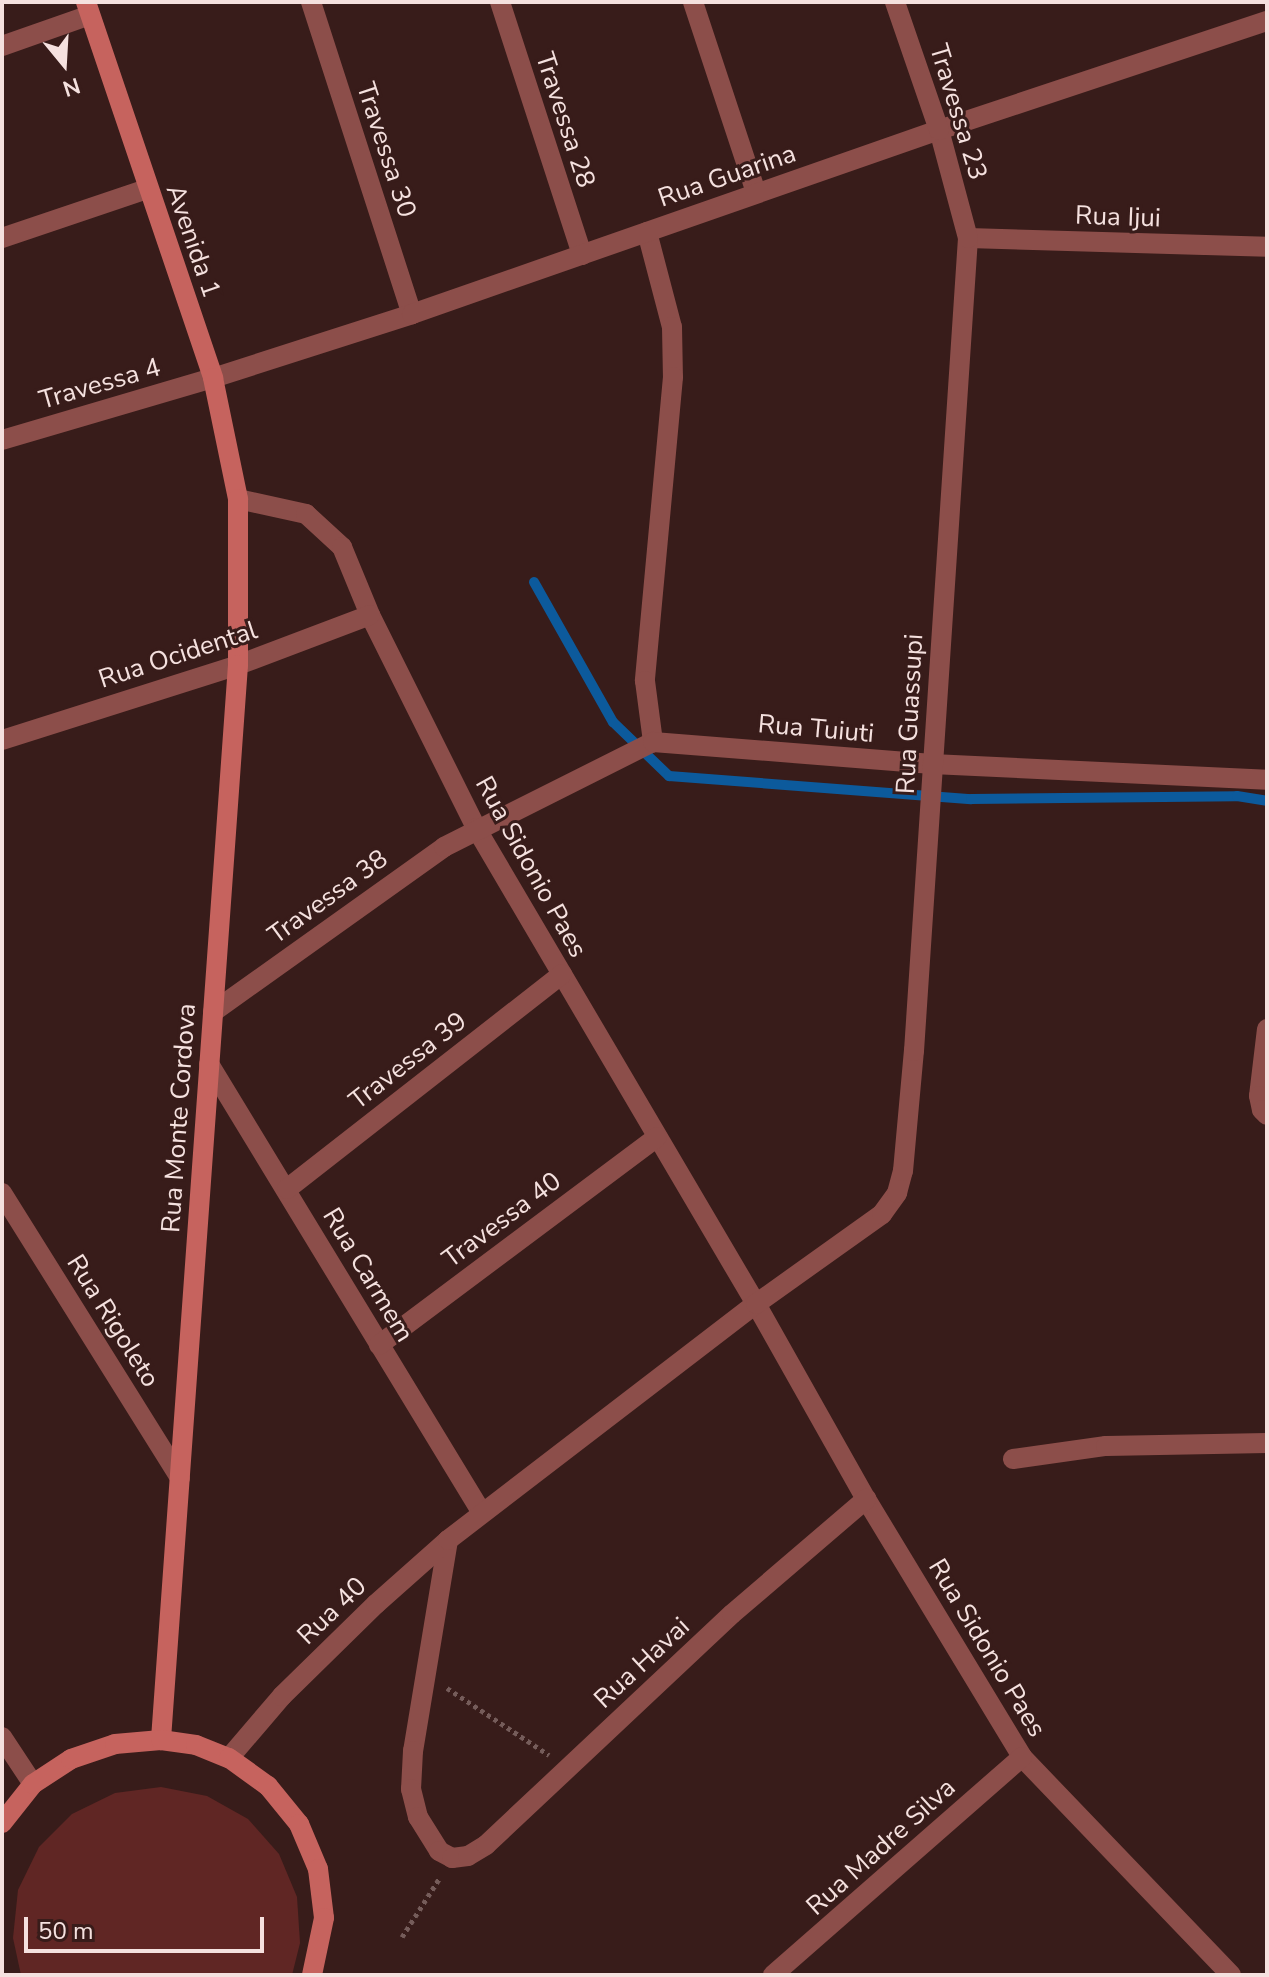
<!DOCTYPE html>
<style>
body{margin:0}
#map{position:relative;width:1269px;height:1977px;overflow:hidden;background:#381c1a;font-family:"Nunito Sans",sans-serif}
div>[style]{position:absolute}
.green>*{inset:0;background:#602624}
.stream>*{height:10px;margin:-5px;padding:0 5px;transform-origin:5px;border-radius:5px;background:#0c5a9c}
.path>*{height:5px;margin-top:-2.5px;transform-origin:0;background:repeating-linear-gradient(90deg,#755c5a 0 4px,transparent 0 8px)}
.street>*{height:20px;margin:-10px;padding:0 10px;transform-origin:10px;border-radius:10px;background:#8c4e4a}
.secondary>*{height:20px;margin:-10px;padding:0 10px;transform-origin:10px;border-radius:10px;background:#c6635e}
span{translate:-50% -50%;white-space:nowrap;text-align:center;line-height:1.15;-webkit-text-stroke:6px #381c1a;paint-order:stroke}
.street-label{font-size:26px;color:#f5e1df}
.frame{position:absolute;inset:0;border:4px solid #f5e1df;pointer-events:none}
.north{position:absolute;left:24px;top:24px;width:80px;height:80px;-webkit-text-stroke:6px #381c1a;paint-order:stroke;rotate:162deg;font-size:22px;font-weight:700;line-height:32px;text-align:center;color:#f5e1df}
.north::after{content:'';display:block;margin:auto;width:28px;height:36px;background:#f5e1df;clip-path:polygon(50% 0,100% 100%,50% 72%,0 100%)}
.scale{position:absolute;left:24px;top:1917px;width:240px;height:36px;box-sizing:border-box;border:4px solid #f5e1df;border-top:0;padding-left:10px;font-size:24px;line-height:28px;white-space:nowrap;color:#f5e1df;-webkit-text-stroke:6px #381c1a;paint-order:stroke}
</style>
<div id="map">
<div class="green">
<i style="clip-path:polygon(161px 1787px,207px 1796px,248px 1819px,279px 1854px,297px 1897px,300px 1943px,292px 1975px,21px 1975px,13px 1938px,18px 1890px,39px 1847px,72px 1814px,115px 1793px)"></i>
</div>
<div class="stream">
<i style="left:534px;top:582px;width:161px;rotate:60.6deg"></i>
<i style="left:613px;top:722px;width:78px;rotate:44deg"></i>
<i style="left:669px;top:776px;width:303px;rotate:4.4deg"></i>
<i style="left:971px;top:799px;width:266px;rotate:-0.6deg"></i>
<i style="left:1237px;top:796px;width:30px;rotate:9deg"></i>
</div>
<div class="path">
<i style="left:447px;top:1688px;width:122px;rotate:33.3deg"></i>
<i style="left:402px;top:1937px;width:69px;rotate:-57.5deg"></i>
</div>
<div class="street">
<i style="left:311px;top:2px;width:328px;rotate:72.1deg"></i>
<i style="left:500px;top:2px;width:266px;rotate:72deg"></i>
<i style="left:693px;top:2px;width:201px;rotate:71.7deg"></i>
<i style="left:2px;top:46px;width:93px;rotate:-19.4deg"></i>
<i style="left:647px;top:232px;width:98px;rotate:75.3deg"></i>
<i style="left:672px;top:327px;width:50px;rotate:88.9deg"></i>
<i style="left:673px;top:377px;width:305px;rotate:95.3deg"></i>
<i style="left:645px;top:681px;width:62px;rotate:82.5deg"></i>
<i style="left:2px;top:238px;width:153px;rotate:-18.7deg"></i>
<i style="left:968px;top:238px;width:299px;rotate:1.7deg"></i>
<i style="left:2px;top:440px;width:220px;rotate:-16.4deg"></i>
<i style="left:213px;top:378px;width:209px;rotate:-17.8deg"></i>
<i style="left:412px;top:314px;width:558px;rotate:-19.25deg"></i>
<i style="left:939px;top:130px;width:346px;rotate:-18.4deg"></i>
<i style="left:238px;top:499px;width:70px;rotate:12.4deg"></i>
<i style="left:306px;top:514px;width:49px;rotate:42.5deg"></i>
<i style="left:342px;top:547px;width:74px;rotate:67.6deg"></i>
<i style="left:370px;top:615px;width:238px;rotate:63.5deg"></i>
<i style="left:476px;top:828px;width:552px;rotate:59.53deg"></i>
<i style="left:756px;top:1304px;width:224px;rotate:60.6deg"></i>
<i style="left:866px;top:1499px;width:301px;rotate:58.8deg"></i>
<i style="left:1022px;top:1757px;width:302px;rotate:46.2deg"></i>
<i style="left:2px;top:740px;width:248px;rotate:-17.6deg"></i>
<i style="left:238px;top:665px;width:141px;rotate:-20.7deg"></i>
<i style="left:213px;top:1012px;width:284px;rotate:-35.5deg"></i>
<i style="left:444px;top:847px;width:234px;rotate:-26.7deg"></i>
<i style="left:653px;top:742px;width:280px;rotate:4.5deg"></i>
<i style="left:932px;top:764px;width:335px;rotate:2.7deg"></i>
<i style="left:1267px;top:1029px;width:67px;rotate:96.8deg"></i>
<i style="left:1259px;top:1096px;width:14px;rotate:78deg"></i>
<i style="left:1262px;top:1110px;width:7px;rotate:45deg"></i>
<i style="left:209px;top:1064px;width:525px;rotate:58.7deg"></i>
<i style="left:287px;top:1189px;width:349px;rotate:-38deg"></i>
<i style="left:2px;top:1193px;width:336px;rotate:58deg"></i>
<i style="left:379px;top:1345px;width:347px;rotate:-36.8deg"></i>
<i style="left:1013px;top:1459px;width:94px;rotate:-8deg"></i>
<i style="left:1106px;top:1446px;width:161px;rotate:-1.1deg"></i>
<i style="left:448px;top:1540px;width:214px;rotate:99.4deg"></i>
<i style="left:413px;top:1751px;width:38px;rotate:93deg"></i>
<i style="left:411px;top:1789px;width:29px;rotate:76deg"></i>
<i style="left:418px;top:1817px;width:40px;rotate:58deg"></i>
<i style="left:439px;top:1851px;width:15px;rotate:28deg"></i>
<i style="left:452px;top:1858px;width:16px;rotate:-7deg"></i>
<i style="left:468px;top:1856px;width:21px;rotate:-31deg"></i>
<i style="left:486px;top:1845px;width:337px;rotate:-43.2deg"></i>
<i style="left:732px;top:1614px;width:177px;rotate:-40.6deg"></i>
<i style="left:2px;top:1737px;width:56px;rotate:56.6deg"></i>
<i style="left:229px;top:1758px;width:82px;rotate:-49.5deg"></i>
<i style="left:282px;top:1696px;width:132px;rotate:-44.4deg"></i>
<i style="left:376px;top:1604px;width:96px;rotate:-41.6deg"></i>
<i style="left:448px;top:1540px;width:388px;rotate:-37.5deg"></i>
<i style="left:756px;top:1304px;width:155px;rotate:-35.5deg"></i>
<i style="left:882px;top:1214px;width:26px;rotate:-54deg"></i>
<i style="left:897px;top:1193px;width:23px;rotate:-75deg"></i>
<i style="left:903px;top:1171px;width:121px;rotate:-84.8deg"></i>
<i style="left:914px;top:1051px;width:815px;rotate:-86.2deg"></i>
<i style="left:968px;top:238px;width:112px;rotate:-105deg"></i>
<i style="left:939px;top:130px;width:135px;rotate:-109deg"></i>
<i style="left:773px;top:1975px;width:331px;rotate:-41.2deg"></i>
</div>
<div class="secondary">
<i style="left:86px;top:2px;width:397px;rotate:71.3deg"></i>
<i style="left:213px;top:378px;width:124px;rotate:78.3deg"></i>
<i style="left:238px;top:499px;width:166px;rotate:90deg"></i>
<i style="left:238px;top:665px;width:1078px;rotate:94.1deg"></i>
<i style="left:2px;top:1823px;width:50px;rotate:-51.5deg"></i>
<i style="left:33px;top:1784px;width:45px;rotate:-33.3deg"></i>
<i style="left:71px;top:1759px;width:46px;rotate:-18.8deg"></i>
<i style="left:115px;top:1744px;width:46px;rotate:-5deg"></i>
<i style="left:161px;top:1740px;width:35px;rotate:8deg"></i>
<i style="left:196px;top:1745px;width:35px;rotate:22deg"></i>
<i style="left:229px;top:1758px;width:48px;rotate:35.7deg"></i>
<i style="left:268px;top:1786px;width:49px;rotate:50.8deg"></i>
<i style="left:299px;top:1824px;width:49px;rotate:67.1deg"></i>
<i style="left:318px;top:1869px;width:49px;rotate:83deg"></i>
<i style="left:324px;top:1918px;width:58px;rotate:101.9deg"></i>
</div>
<div class="street-label">
<span style="left:958px;top:112px;rotate:73deg">Travessa 23</span>
<span style="left:565px;top:120px;rotate:72deg">Travessa 28</span>
<span style="left:386px;top:150px;rotate:72deg">Travessa 30</span>
<span style="left:727px;top:176px;rotate:-19deg">Rua Guarina</span>
<span style="left:1118px;top:217px;rotate:2deg">Rua Ijui</span>
<span style="left:193px;top:241px;rotate:71deg">Avenida 1</span>
<span style="left:100px;top:384px;rotate:-16deg">Travessa 4</span>
<span style="left:178px;top:655px;rotate:-18deg">Rua Ocidental</span>
<span style="left:910px;top:714px;rotate:-87deg">Rua Guassupi</span>
<span style="left:816px;top:729px;rotate:5deg">Rua Tuiuti</span>
<span style="left:531px;top:867px;rotate:61deg">Rua Sidonio Paes</span>
<span style="left:328px;top:897px;rotate:-36deg">Travessa 38</span>
<span style="left:408px;top:1061px;rotate:-38deg">Travessa 39</span>
<span style="left:179px;top:1118px;rotate:-86deg">Rua Monte Cordova</span>
<span style="left:502px;top:1220px;rotate:-37deg">Travessa 40</span>
<span style="left:368px;top:1275px;rotate:59deg">Rua Carmem</span>
<span style="left:113px;top:1321px;rotate:58deg">Rua Rigoleto</span>
<span style="left:332px;top:1611px;rotate:-44deg">Rua 40</span>
<span style="left:987px;top:1648px;rotate:59deg">Rua Sidonio Paes</span>
<span style="left:642px;top:1663px;rotate:-43deg">Rua Havai</span>
<span style="left:881px;top:1847px;rotate:-42deg">Rua Madre Silva</span>
</div>
<div class="frame"></div>
<div class="north">N</div>
<div class="scale">50 m</div>
</div>
